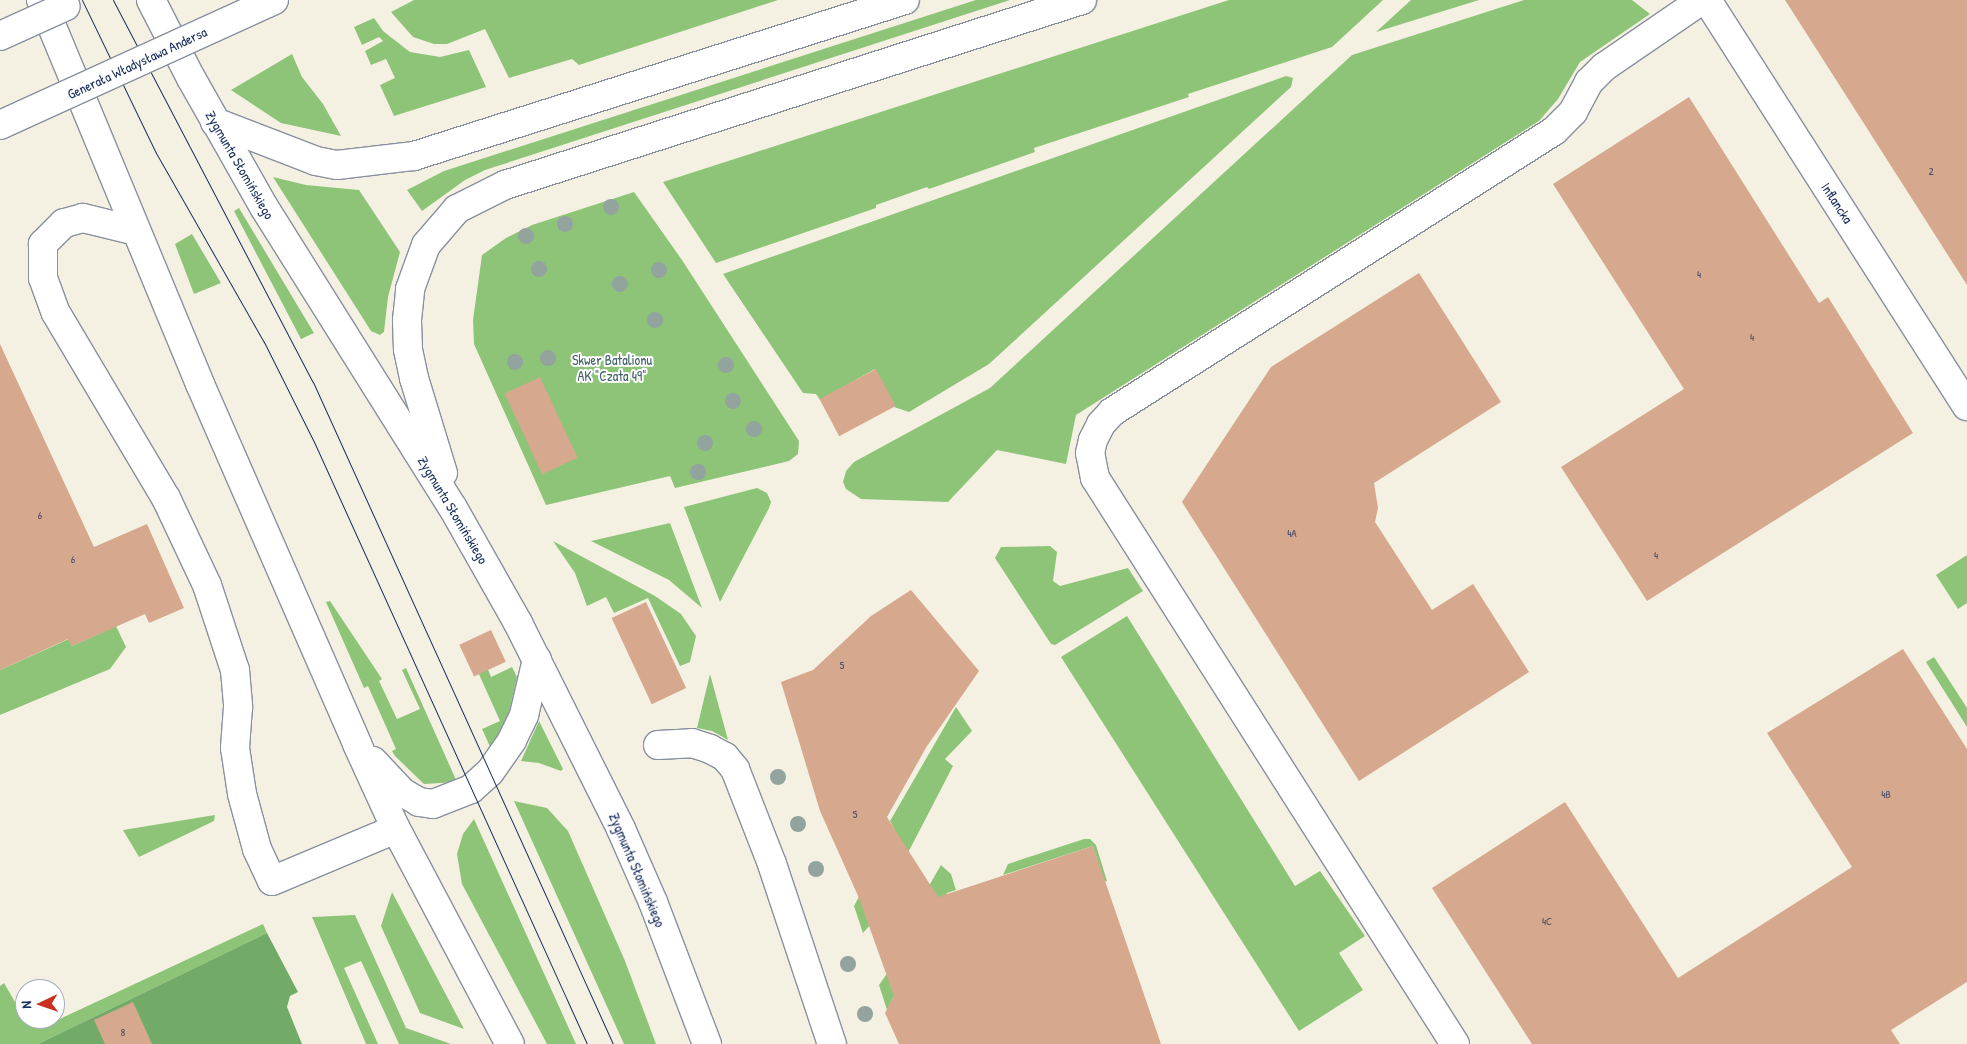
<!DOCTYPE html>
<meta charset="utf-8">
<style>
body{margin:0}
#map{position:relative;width:1967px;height:1044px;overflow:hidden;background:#f5f1e2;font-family:"Patrick Hand",sans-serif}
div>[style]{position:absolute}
.green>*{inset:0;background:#8dc478}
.forest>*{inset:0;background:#72aa68}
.building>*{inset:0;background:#d6a88d;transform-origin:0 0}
.roads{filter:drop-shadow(1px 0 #8890a0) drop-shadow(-1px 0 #8890a0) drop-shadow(0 1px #8890a0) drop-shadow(0 -1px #8890a0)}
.minor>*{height:28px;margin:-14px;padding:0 14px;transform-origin:14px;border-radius:14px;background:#fff}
.major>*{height:28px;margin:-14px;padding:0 14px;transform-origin:14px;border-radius:14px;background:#fff}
.tram>*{height:1px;margin:-0.5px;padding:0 0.5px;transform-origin:0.5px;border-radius:0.5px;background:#1b2f5e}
.bridges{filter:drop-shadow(1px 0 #8890a0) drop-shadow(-1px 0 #8890a0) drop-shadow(0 1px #8890a0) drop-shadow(0 -1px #8890a0)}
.major-bridge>*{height:28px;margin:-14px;padding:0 14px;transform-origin:14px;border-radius:14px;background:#fff}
.trees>*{width:16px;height:16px;margin:-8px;border-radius:50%;background:#93a39e}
span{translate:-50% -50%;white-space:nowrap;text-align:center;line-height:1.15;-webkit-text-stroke:4px #fff;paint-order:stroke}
.number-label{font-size:11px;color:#4a4d6a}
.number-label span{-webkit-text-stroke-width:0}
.street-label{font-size:14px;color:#1b2f5e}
.park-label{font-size:14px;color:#436367}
.north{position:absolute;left:15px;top:979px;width:50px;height:50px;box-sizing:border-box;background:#fff;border:1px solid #a4acbf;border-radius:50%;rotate:267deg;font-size:14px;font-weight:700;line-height:20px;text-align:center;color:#1b2f5e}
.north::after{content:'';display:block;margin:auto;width:18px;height:22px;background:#c8321e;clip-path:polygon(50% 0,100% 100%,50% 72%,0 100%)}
</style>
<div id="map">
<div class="green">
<i style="clip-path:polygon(414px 0,778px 0,579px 65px,572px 59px,509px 78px,485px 29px,447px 44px,434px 44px,413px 37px,391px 12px)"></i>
<i style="clip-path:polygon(976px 0,1010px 0,485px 170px,465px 180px,422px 211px,407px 190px,444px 171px)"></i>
<i style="clip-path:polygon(1229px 0,1383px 0,1332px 47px,1188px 94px,1189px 97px,1034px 148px,1035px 152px,929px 189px,927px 187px,876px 205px,876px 208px,716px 263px,663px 182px)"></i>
<i style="clip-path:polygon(1411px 0,1479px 0,1376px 32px)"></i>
<i style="clip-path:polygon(1524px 0,1632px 0,1650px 14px,1580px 62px,1558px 99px,1539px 121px,1076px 415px,1066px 464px,997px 450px,948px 502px,861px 499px,846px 489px,843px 482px,846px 471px,854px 462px,990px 388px,1352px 55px)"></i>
<i style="clip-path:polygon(374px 18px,383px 31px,410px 52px,440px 57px,469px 50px,486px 87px,394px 116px,380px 85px,395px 78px,386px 59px,371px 65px,365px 51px,383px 41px,379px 37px,362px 45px,354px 27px)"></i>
<i style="clip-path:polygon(292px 54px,302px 77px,323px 104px,341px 136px,281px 123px,231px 90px)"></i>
<i style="clip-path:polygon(1286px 76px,1293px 78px,1291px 87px,989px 364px,909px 412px,894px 407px,875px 369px,820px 400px,816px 394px,803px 393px,723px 274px)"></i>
<i style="clip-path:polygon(273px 177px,306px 185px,359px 190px,400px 252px,388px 297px,384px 332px,380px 335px,371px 331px)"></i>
<i style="clip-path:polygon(634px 192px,682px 260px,799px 441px,798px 454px,789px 461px,675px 488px,670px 476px,546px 505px,474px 344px,473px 320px,482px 255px,506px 238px,532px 225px)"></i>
<i style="clip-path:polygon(239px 208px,314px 333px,301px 339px,234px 211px)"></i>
<i style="clip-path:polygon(192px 234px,221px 283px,194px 294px,175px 244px)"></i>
<i style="clip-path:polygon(757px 488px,767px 493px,771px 502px,769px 508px,720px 602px,684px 507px)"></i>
<i style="clip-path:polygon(670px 523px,702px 608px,669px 580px,591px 541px)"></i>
<i style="clip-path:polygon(553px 541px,655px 596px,681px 614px,696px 636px,690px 662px,680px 666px,648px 598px,614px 613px,606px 597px,587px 606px,575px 573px)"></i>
<i style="clip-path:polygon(1050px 546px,1057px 552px,1053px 581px,1060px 586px,1128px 568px,1143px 591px,1055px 645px,1051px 644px,995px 558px,1001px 547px)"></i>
<i style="clip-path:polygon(1967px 555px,1967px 603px,1958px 609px,1936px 575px)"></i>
<i style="clip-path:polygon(330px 601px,382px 679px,379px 681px,397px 719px,420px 709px,402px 670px,406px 668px,457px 782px,424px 784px,395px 756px,392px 751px,396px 749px,368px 686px,364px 688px,326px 602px)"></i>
<i style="clip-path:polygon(1127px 616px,1295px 886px,1320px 871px,1365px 936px,1339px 953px,1363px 990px,1299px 1031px,1061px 657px)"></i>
<i style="clip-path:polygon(116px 626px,126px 647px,110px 669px,0 715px,0 670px,69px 639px,72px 646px)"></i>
<i style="clip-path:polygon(1934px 657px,1967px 708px,1967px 727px,1926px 662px)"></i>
<i style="clip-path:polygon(487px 667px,491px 677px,512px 667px,517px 677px,508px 717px,492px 751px,482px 729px,500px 721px,478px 672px)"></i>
<i style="clip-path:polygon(710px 674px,728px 740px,712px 731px,697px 728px)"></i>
<i style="clip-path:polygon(956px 707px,972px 731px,945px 759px,953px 766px,871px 924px,863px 933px,854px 906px,895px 830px,890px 821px)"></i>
<i style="clip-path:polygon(539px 721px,563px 769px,561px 771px,539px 763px,521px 761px)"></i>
<i style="clip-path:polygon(514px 801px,547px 808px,568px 831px,625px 961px,656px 1044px,624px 1044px)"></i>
<i style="clip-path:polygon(215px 815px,214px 821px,139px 857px,123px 830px)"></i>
<i style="clip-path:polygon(474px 819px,576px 1044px,547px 1044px,462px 884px,457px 854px,463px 834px)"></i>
<i style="clip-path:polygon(1084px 839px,1090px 839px,1096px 845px,1107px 881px,1104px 882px,1093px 846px,1003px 875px,1008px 864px)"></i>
<i style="clip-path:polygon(941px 865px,951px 874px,956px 890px,947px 893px,925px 936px,908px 922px)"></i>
<i style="clip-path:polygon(392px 892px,464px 1029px,420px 1013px,381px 926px)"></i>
<i style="clip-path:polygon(355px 915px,406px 1028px,451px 1044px,399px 1044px,361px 961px,344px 968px,378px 1044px,366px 1044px,312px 917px)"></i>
<i style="clip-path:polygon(263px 924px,267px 933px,38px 1044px,0 1044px,0 986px,4px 983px,29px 1026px,44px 1019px,49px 1024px)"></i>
<i style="clip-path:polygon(903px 951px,913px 959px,887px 1010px,879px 985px)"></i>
</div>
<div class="forest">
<i style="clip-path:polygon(267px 933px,298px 992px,290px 996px,287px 1007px,302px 1044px,38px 1044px)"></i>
</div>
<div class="building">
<i style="clip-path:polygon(1785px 0,1967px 0,1967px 285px,1824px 61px)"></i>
<i style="clip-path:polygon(1689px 97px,1819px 303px,1828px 297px,1913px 433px,1647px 601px,1561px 467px,1684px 389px,1553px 184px)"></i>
<i style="clip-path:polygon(1419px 273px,1501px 402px,1374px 483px,1378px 508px,1375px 522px,1432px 610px,1473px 584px,1529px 672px,1359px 781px,1182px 502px,1271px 367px)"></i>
<i style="clip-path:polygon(0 344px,94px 547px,147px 524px,184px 608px,149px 623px,145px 614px,72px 646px,68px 639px,0 670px)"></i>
<i style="left:876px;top:369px;width:42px;height:64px;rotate:62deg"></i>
<i style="left:540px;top:377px;width:89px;height:39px;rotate:65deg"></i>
<i style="clip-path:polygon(911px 590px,979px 671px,927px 746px,887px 817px,938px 897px,1093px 846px,1161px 1044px,899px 1044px,885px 1013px,894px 996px,859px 898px,820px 811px,781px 682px,813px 670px,871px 616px)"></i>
<i style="left:646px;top:602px;width:95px;height:38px;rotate:65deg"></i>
<i style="left:491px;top:630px;width:35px;height:35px;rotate:65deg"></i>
<i style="clip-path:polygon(1903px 649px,1967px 749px,1967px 982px,1891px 1030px,1900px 1044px,1532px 1044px,1432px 888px,1565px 802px,1678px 978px,1852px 867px,1767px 733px)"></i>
<i style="clip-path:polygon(133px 1002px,152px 1044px,105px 1044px,94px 1020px)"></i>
</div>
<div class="roads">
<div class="minor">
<i style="left:1707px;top:0;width:482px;rotate:57.4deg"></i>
<i style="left:136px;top:231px;width:55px;rotate:-166.2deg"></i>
<i style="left:83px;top:218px;width:20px;rotate:165deg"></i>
<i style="left:64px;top:223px;width:30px;rotate:135deg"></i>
<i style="left:43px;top:244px;width:34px;rotate:90deg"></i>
<i style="left:43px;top:278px;width:37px;rotate:70deg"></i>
<i style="left:56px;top:313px;width:215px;rotate:59.3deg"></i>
<i style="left:166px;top:498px;width:96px;rotate:64.8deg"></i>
<i style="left:207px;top:585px;width:89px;rotate:71.8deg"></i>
<i style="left:235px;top:670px;width:37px;rotate:85deg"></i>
<i style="left:238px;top:707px;width:41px;rotate:94.2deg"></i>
<i style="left:235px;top:748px;width:47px;rotate:81.3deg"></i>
<i style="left:242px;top:794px;width:57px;rotate:74.7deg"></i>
<i style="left:257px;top:849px;width:35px;rotate:65deg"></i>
<i style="left:272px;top:881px;width:134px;rotate:-22.8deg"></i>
<i style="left:658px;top:745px;width:34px;rotate:-3deg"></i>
<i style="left:692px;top:743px;width:19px;rotate:18deg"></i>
<i style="left:710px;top:749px;width:17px;rotate:28deg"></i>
<i style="left:725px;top:757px;width:16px;rotate:50deg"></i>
<i style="left:735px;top:769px;width:102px;rotate:68.7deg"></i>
<i style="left:772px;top:864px;width:190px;rotate:71.6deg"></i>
<i style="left:1455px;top:1044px;width:671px;rotate:-122.46deg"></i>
<i style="left:1095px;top:478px;width:25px;rotate:-101deg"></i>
<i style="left:1090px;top:453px;width:13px;rotate:-77deg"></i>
<i style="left:1093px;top:440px;width:18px;rotate:-63deg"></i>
<i style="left:1101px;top:424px;width:16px;rotate:-47deg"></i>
<i style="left:1112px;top:412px;width:524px;rotate:-32.45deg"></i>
<i style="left:1554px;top:131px;width:27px;rotate:-45deg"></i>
<i style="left:1573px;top:112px;width:34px;rotate:-62deg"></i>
<i style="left:1589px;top:82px;width:21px;rotate:-45deg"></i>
<i style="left:1604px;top:67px;width:119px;rotate:-34.4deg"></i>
</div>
<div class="major">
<i style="left:41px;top:0;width:416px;rotate:67.5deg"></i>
<i style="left:200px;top:384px;width:393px;rotate:66.4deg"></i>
<i style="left:357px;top:744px;width:94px;rotate:65.4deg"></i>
<i style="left:396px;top:829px;width:243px;rotate:62.1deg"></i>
<i style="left:151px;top:0;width:88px;rotate:62.9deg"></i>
<i style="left:191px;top:78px;width:148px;rotate:60.5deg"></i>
<i style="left:264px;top:207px;width:355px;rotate:57.9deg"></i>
<i style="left:453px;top:508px;width:132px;rotate:60.5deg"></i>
<i style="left:518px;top:623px;width:230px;rotate:63.4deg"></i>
<i style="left:621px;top:829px;width:80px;rotate:66.3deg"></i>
<i style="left:653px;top:902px;width:152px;rotate:69.2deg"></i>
<i style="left:215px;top:122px;width:108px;rotate:21.1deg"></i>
<i style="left:316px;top:161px;width:21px;rotate:11deg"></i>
<i style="left:337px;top:165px;width:78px;rotate:-6.7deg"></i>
<i style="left:414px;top:156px;width:515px;rotate:-17.63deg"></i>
<i style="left:443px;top:473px;width:99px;rotate:-107deg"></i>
<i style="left:414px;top:378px;width:29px;rotate:-102deg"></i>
<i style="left:408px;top:350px;width:30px;rotate:-92deg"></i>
<i style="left:407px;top:320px;width:31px;rotate:-84deg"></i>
<i style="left:410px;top:289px;width:47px;rotate:-70deg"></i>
<i style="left:426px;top:245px;width:48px;rotate:-49.3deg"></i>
<i style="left:457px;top:209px;width:54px;rotate:-26.6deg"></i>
<i style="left:505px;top:185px;width:606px;rotate:-17.78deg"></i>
<i style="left:373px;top:761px;width:42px;rotate:46.9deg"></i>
<i style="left:402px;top:792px;width:20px;rotate:30deg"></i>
<i style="left:419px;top:802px;width:14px;rotate:8deg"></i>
<i style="left:433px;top:804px;width:41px;rotate:-21.5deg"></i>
<i style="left:471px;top:789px;width:25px;rotate:-42deg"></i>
<i style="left:490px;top:772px;width:39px;rotate:-55deg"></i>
<i style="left:512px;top:740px;width:28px;rotate:-64deg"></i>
<i style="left:524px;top:715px;width:57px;rotate:-76.9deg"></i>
</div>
</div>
<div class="tram">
<i style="left:82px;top:0;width:170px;rotate:64.2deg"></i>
<i style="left:156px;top:153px;width:218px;rotate:60.3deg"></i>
<i style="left:264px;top:342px;width:114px;rotate:63.4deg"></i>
<i style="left:315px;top:444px;width:659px;rotate:65.61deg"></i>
<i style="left:113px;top:0;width:431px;rotate:62.4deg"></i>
<i style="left:313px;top:382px;width:727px;rotate:65.62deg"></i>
</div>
<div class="bridges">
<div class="major-bridge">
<i style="left:0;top:36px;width:72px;rotate:-24.4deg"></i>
<i style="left:0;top:125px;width:301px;rotate:-24.5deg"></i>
</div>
</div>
<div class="trees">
<i style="left:611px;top:207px"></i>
<i style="left:565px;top:224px"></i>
<i style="left:526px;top:236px"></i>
<i style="left:539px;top:269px"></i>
<i style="left:659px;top:270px"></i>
<i style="left:620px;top:284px"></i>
<i style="left:655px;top:320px"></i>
<i style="left:548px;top:358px"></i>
<i style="left:515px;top:362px"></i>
<i style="left:726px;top:365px"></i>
<i style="left:733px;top:401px"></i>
<i style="left:754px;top:429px"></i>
<i style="left:705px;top:443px"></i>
<i style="left:698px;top:472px"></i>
<i style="left:778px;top:777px"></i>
<i style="left:798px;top:824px"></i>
<i style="left:816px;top:869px"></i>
<i style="left:848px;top:964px"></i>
<i style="left:865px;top:1014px"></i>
</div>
<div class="number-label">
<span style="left:1931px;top:171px">2</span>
<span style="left:1699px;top:274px">4</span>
<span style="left:1752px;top:337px">4</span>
<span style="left:40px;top:515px">6</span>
<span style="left:1292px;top:533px">4A</span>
<span style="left:1656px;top:555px">4</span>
<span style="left:73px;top:559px">6</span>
<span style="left:842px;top:665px">5</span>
<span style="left:1886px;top:794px">4B</span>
<span style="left:855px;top:814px">5</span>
<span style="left:1547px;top:921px">4C</span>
<span style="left:123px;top:1032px">8</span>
</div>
<div class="street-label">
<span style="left:137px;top:63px;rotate:-25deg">Generała Władysława Andersa</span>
<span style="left:240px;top:165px;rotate:60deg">Zygmunta Słomińskiego</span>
<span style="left:1837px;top:203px;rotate:57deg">Inflancka</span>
<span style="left:453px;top:510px;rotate:59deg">Zygmunta Słomińskiego</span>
<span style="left:637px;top:870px;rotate:67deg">Zygmunta Słomińskiego</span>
</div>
<div class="park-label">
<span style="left:612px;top:368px">Skwer Batalionu<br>AK "Czata 49"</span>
</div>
<div class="north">N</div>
</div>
